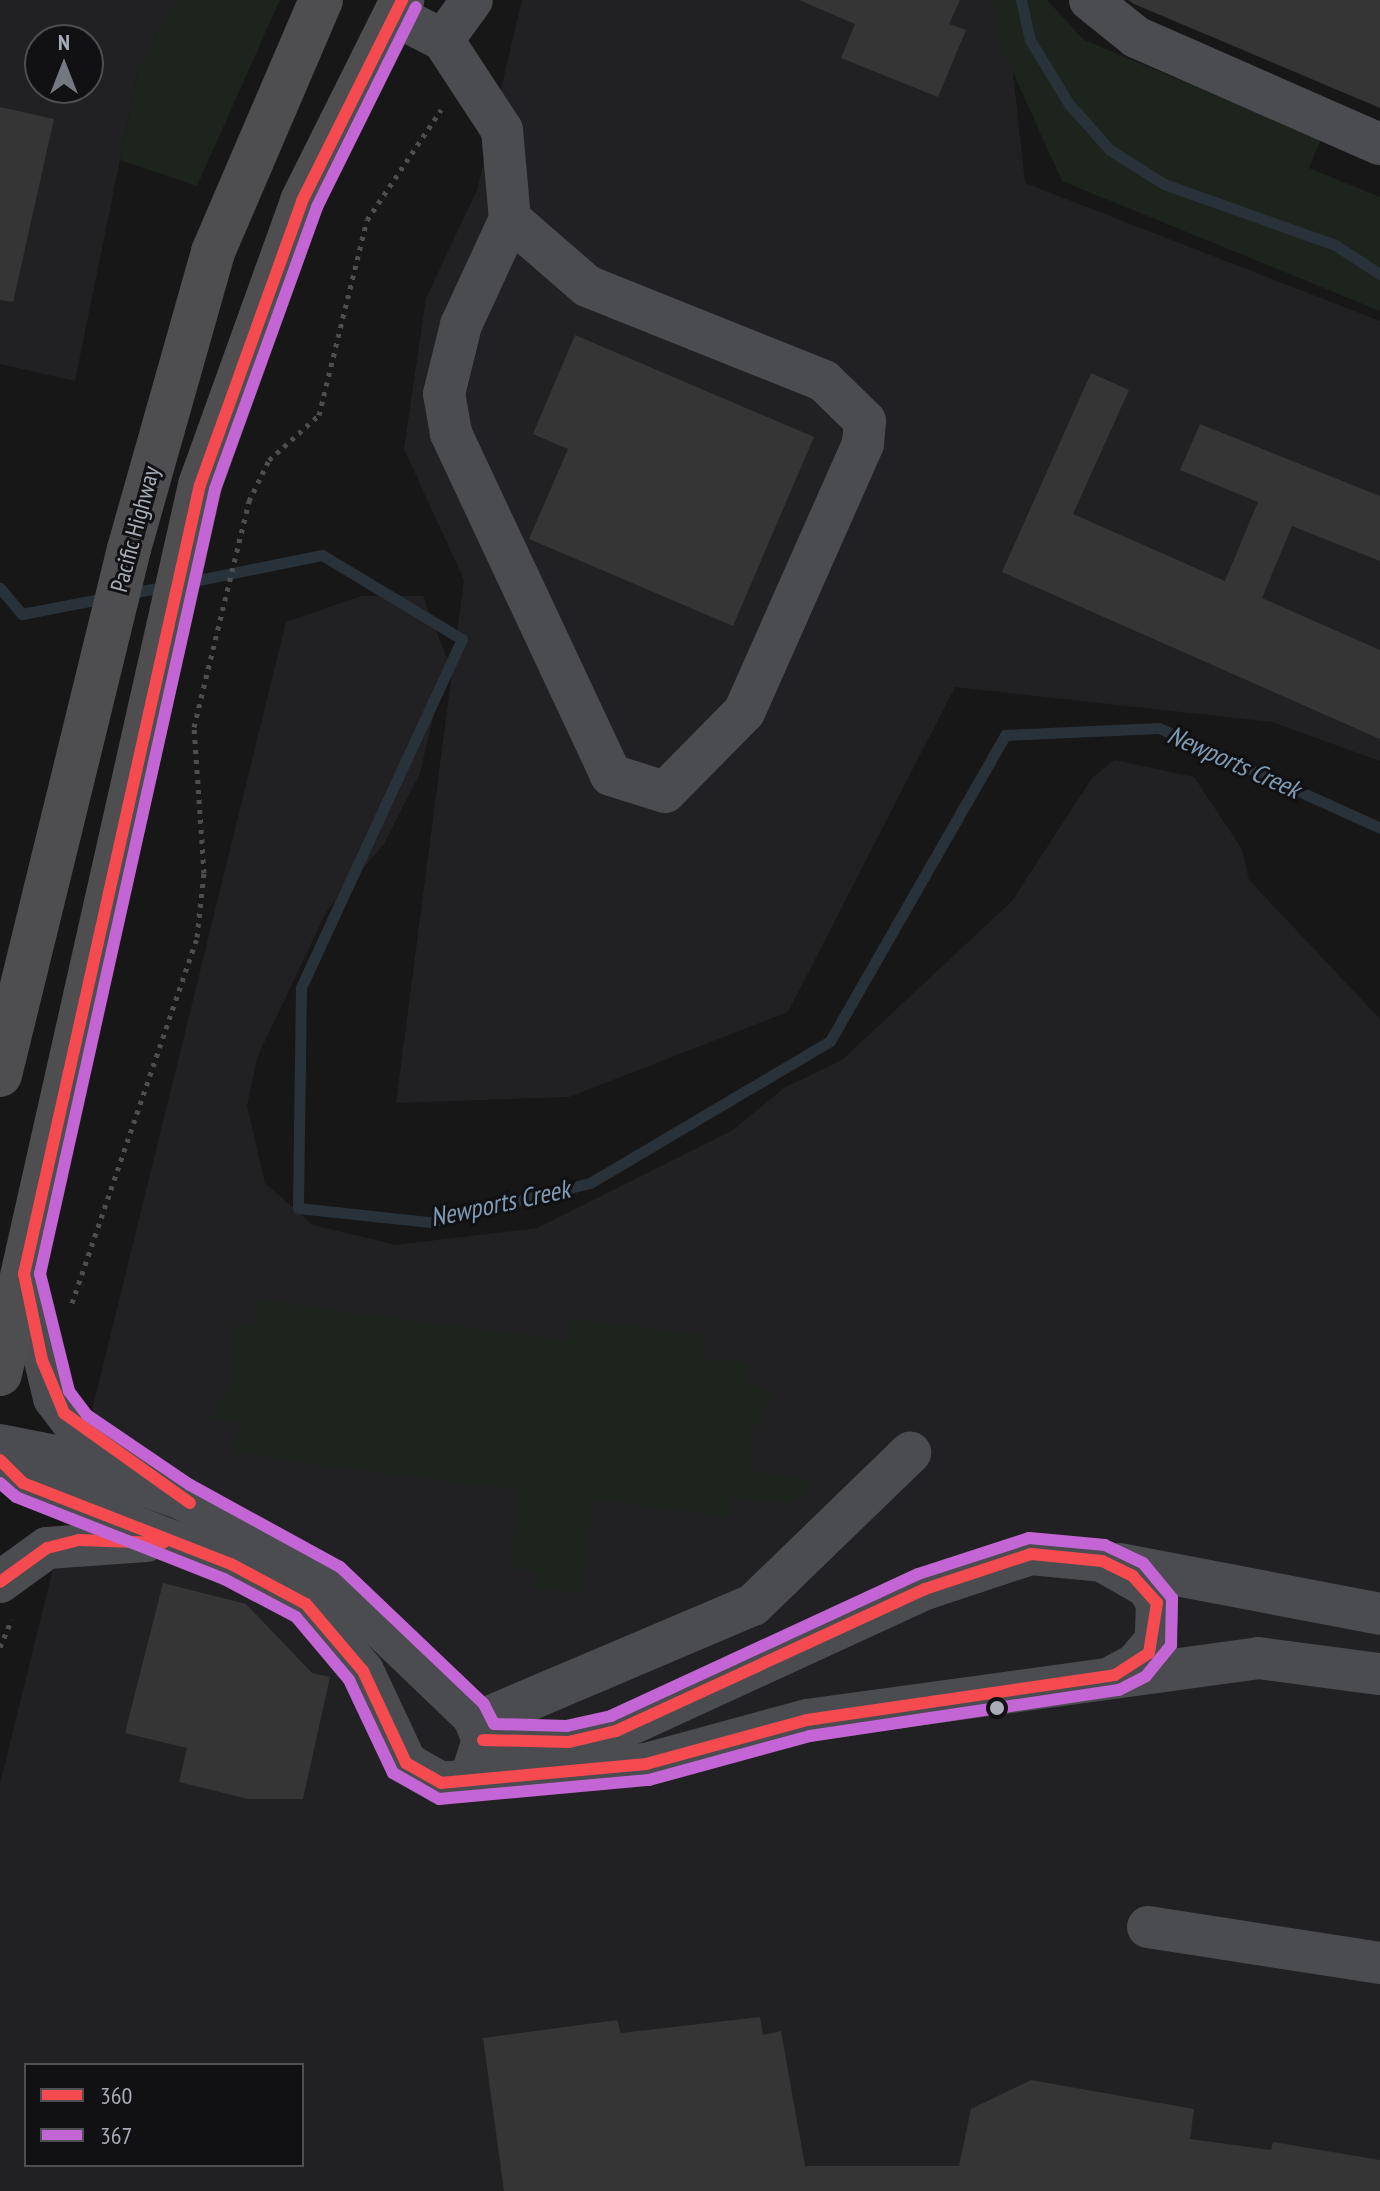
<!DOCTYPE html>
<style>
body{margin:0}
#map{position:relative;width:1380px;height:2191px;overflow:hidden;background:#171717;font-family:"PT Sans Narrow",sans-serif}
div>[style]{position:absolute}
.built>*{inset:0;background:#212123}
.green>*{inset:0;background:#1d241e}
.stream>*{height:11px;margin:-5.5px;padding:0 5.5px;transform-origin:5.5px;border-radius:5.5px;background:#2a3239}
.building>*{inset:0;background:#353536}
.path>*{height:5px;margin-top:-2.5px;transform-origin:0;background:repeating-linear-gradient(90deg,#4d4e52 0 4px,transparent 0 10px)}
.minor>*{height:42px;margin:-21px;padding:0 21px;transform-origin:21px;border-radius:21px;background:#4b4c50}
.highway>*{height:44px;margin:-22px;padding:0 22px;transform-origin:22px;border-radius:22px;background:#4e4e51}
.bus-1>*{height:12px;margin:-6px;padding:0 6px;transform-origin:6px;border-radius:6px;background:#f54a4f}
.bus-2>*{height:12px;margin:-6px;padding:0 6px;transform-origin:6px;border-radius:6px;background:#c365d4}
.dots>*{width:22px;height:22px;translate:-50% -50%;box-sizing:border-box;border:4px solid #111113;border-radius:50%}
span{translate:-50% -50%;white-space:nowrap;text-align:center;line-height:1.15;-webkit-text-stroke:6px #111113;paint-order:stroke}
.street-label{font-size:24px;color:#a8adb8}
.water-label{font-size:26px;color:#7f9bb3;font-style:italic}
.legend{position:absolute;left:24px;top:2063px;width:280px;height:104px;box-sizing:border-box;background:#111113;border:2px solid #4d4f55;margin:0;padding:10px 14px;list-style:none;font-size:24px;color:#a8adb8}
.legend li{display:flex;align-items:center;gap:16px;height:40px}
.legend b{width:40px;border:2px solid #4d4f55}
.north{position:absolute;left:24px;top:24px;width:80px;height:80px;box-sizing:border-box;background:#111113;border:2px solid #4d4f55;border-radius:50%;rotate:0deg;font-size:22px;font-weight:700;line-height:32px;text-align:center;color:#a8adb8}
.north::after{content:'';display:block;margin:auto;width:28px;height:36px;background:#757880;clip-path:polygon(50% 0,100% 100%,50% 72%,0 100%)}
</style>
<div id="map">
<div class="built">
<i style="clip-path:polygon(evenodd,0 0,178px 0,139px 66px,75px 381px,0 364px,0 0,40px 40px,88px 40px,88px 88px,40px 88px,40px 40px)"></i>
<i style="clip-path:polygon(522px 0,1005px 0,1025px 183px,1380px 321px,1380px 761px,1272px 722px,955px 687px,788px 1012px,569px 1097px,396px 1103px,464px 580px,404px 449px,426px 298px,477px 190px)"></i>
<i style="clip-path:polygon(evenodd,361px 596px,423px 596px,447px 659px,420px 773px,384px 844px,326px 912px,257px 1058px,247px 1106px,265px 1183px,313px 1225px,396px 1245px,537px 1228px,733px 1130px,784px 1088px,842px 1060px,1012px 901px,1092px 778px,1114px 760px,1194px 777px,1242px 849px,1249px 880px,1380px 1019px,1380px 2191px,0 2191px,0 1784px,286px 622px,361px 596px,26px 2065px,302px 2065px,302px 2165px,26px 2165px,26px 2065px)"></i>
</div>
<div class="green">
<i style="clip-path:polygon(178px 0,280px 0,197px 186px,120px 160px,139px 66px)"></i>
<i style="clip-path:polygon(993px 0,1047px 0,1084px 40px,1321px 139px,1309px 168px,1380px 197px,1380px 311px,1062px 181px,997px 37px)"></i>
<i style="clip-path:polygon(259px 1300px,569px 1341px,572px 1318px,705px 1336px,704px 1358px,749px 1363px,747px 1383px,772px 1392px,761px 1425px,753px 1426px,751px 1470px,817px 1481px,788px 1504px,731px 1497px,727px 1517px,595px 1500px,580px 1594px,535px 1587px,537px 1571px,510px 1568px,519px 1491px,236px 1453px,239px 1425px,213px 1417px,232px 1384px,233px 1325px,253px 1327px)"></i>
</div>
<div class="stream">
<i style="left:1021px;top:0;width:41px;rotate:77.3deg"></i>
<i style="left:1030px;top:40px;width:75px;rotate:58.6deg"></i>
<i style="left:1069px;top:104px;width:62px;rotate:48.3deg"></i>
<i style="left:1110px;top:150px;width:64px;rotate:32.2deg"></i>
<i style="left:1164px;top:184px;width:182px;rotate:19.6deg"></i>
<i style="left:1335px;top:245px;width:54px;rotate:32.8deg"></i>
<i style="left:189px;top:582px;width:136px;rotate:-11.5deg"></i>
<i style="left:322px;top:555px;width:163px;rotate:31deg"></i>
<i style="left:462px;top:639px;width:384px;rotate:114.8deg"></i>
<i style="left:301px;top:988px;width:220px;rotate:90.8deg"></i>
<i style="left:298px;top:1208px;width:133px;rotate:6.1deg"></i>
<i style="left:430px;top:1222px;width:165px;rotate:-13.7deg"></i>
<i style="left:590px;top:1183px;width:279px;rotate:-30.6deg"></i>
<i style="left:830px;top:1041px;width:353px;rotate:-60.2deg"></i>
<i style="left:1005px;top:735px;width:154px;rotate:-2.6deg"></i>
<i style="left:1159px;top:728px;width:243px;rotate:24.3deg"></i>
<i style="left:0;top:588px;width:34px;rotate:50deg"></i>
<i style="left:22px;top:614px;width:85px;rotate:-10.9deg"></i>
<i style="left:130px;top:593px;width:39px;rotate:-10deg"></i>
</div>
<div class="building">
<i style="clip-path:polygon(799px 0,960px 0,949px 24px,966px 30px,938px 97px,841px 58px,855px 24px)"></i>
<i style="clip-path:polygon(1128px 0,1380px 0,1380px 108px,1134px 4px)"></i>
<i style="clip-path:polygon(0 107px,54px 119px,13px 302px,0 300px)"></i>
<i style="clip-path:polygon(575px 335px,814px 437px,733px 626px,529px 539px,568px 449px,533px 434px)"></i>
<i style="clip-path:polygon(1091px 373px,1129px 390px,1073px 514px,1225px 581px,1258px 502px,1180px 470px,1200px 424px,1380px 496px,1380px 561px,1292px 526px,1262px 598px,1380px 650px,1380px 739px,1002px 572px)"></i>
<i style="clip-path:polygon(163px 1583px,246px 1604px,312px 1673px,330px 1677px,303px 1799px,248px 1799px,179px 1782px,187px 1748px,125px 1733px)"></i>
<i style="clip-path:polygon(760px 2017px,763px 2035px,781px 2031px,805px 2166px,959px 2166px,971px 2109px,1031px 2080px,1194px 2109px,1190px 2139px,1271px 2150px,1273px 2142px,1380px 2160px,1380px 2191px,504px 2191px,483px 2038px,617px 2020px,621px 2033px)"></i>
</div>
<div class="path">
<i style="left:72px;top:1303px;width:387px;rotate:-71.1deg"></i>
<i style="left:197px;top:937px;width:64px;rotate:-83.8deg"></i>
<i style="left:204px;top:873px;width:146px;rotate:-93.9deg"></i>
<i style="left:194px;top:727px;width:233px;rotate:-76.3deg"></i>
<i style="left:249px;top:501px;width:46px;rotate:-64deg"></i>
<i style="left:269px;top:460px;width:67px;rotate:-42deg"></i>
<i style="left:319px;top:415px;width:201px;rotate:-76.2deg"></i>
<i style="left:367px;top:220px;width:133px;rotate:-56.1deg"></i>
<i style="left:0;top:1647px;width:30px;rotate:-67deg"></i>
</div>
<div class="minor">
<i style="left:1090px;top:0;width:59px;rotate:38.8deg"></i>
<i style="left:1136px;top:37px;width:266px;rotate:23.7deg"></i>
<i style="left:394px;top:15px;width:55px;rotate:27deg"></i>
<i style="left:443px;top:40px;width:108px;rotate:56.8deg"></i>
<i style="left:502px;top:130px;width:89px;rotate:84.9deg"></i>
<i style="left:510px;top:219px;width:102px;rotate:41deg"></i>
<i style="left:587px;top:286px;width:255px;rotate:21.8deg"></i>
<i style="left:824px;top:381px;width:57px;rotate:44.3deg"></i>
<i style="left:865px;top:421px;width:23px;rotate:95deg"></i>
<i style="left:863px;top:444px;width:293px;rotate:113.9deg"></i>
<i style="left:744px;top:712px;width:112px;rotate:134.6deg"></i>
<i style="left:665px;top:792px;width:57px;rotate:-162.5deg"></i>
<i style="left:611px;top:775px;width:378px;rotate:-115.1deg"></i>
<i style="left:451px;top:433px;width:40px;rotate:-100deg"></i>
<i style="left:444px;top:394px;width:71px;rotate:-76.2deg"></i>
<i style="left:461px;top:325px;width:117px;rotate:-65.2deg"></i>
<i style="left:443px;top:40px;width:49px;rotate:-54.1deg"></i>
<i style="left:24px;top:1274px;width:128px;rotate:76.4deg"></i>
<i style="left:54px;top:1398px;width:36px;rotate:53deg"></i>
<i style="left:76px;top:1427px;width:66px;rotate:33.9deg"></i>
<i style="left:0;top:1445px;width:66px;rotate:11.3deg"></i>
<i style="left:65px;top:1458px;width:124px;rotate:19.3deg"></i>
<i style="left:182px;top:1499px;width:168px;rotate:28.4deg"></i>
<i style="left:330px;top:1579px;width:198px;rotate:43.8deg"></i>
<i style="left:473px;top:1716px;width:26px;rotate:67deg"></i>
<i style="left:483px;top:1740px;width:26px;rotate:108deg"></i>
<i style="left:0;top:1460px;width:33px;rotate:45deg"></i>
<i style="left:23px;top:1483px;width:223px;rotate:21.3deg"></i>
<i style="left:231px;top:1564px;width:85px;rotate:28.1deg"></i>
<i style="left:306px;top:1604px;width:88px;rotate:49.6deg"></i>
<i style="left:363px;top:1671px;width:102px;rotate:64.9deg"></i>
<i style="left:406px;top:1763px;width:40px;rotate:29.7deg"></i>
<i style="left:441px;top:1783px;width:206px;rotate:-5.3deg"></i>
<i style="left:646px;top:1764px;width:167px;rotate:-15.3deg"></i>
<i style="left:807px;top:1720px;width:455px;rotate:-7.8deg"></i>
<i style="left:1258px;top:1658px;width:123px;rotate:7.5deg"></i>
<i style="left:1119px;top:1564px;width:266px;rotate:10.8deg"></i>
<i style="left:0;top:1582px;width:58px;rotate:-35.9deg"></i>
<i style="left:47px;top:1548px;width:99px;rotate:-4deg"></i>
<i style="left:477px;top:1722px;width:300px;rotate:-23deg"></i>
<i style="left:753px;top:1605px;width:219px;rotate:-44.1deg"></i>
<i style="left:483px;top:1740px;width:86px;rotate:1.3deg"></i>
<i style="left:569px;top:1742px;width:48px;rotate:-13.2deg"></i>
<i style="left:616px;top:1731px;width:340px;rotate:-24.7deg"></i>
<i style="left:925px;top:1589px;width:112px;rotate:-18.3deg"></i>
<i style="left:1031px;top:1554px;width:71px;rotate:5.6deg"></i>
<i style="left:1102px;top:1561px;width:53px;rotate:29.5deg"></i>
<i style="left:1148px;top:1587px;width:18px;rotate:61deg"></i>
<i style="left:1157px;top:1603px;width:37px;rotate:92deg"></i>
<i style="left:1156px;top:1640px;width:31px;rotate:130deg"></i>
<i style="left:1136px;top:1664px;width:24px;rotate:152deg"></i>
<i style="left:1148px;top:1927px;width:235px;rotate:8.8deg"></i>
</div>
<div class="highway">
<i style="left:0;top:1075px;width:542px;rotate:-76.22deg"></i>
<i style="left:129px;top:549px;width:309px;rotate:-74.2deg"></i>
<i style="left:213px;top:252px;width:274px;rotate:-66.8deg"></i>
<i style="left:0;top:1374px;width:911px;rotate:-77.32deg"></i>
<i style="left:200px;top:485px;width:302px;rotate:-70.2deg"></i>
<i style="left:302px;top:201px;width:225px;rotate:-63.5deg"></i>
</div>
<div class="bus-1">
<i style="left:0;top:1460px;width:33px;rotate:45deg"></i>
<i style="left:23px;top:1483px;width:223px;rotate:21.3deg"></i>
<i style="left:231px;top:1564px;width:85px;rotate:28.1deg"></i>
<i style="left:306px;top:1604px;width:88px;rotate:49.6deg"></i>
<i style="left:363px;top:1671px;width:102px;rotate:64.9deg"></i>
<i style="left:406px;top:1763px;width:40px;rotate:29.7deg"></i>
<i style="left:441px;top:1783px;width:206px;rotate:-5.3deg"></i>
<i style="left:646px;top:1764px;width:167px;rotate:-15.3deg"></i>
<i style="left:807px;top:1720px;width:311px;rotate:-8.3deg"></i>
<i style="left:1115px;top:1675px;width:40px;rotate:-32.9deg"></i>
<i style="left:1149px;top:1653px;width:51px;rotate:-80.9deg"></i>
<i style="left:1157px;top:1603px;width:36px;rotate:-132deg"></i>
<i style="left:1133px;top:1576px;width:34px;rotate:-154deg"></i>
<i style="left:1102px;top:1561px;width:71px;rotate:-174.4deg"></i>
<i style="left:1031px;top:1554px;width:112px;rotate:161.7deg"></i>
<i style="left:925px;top:1589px;width:340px;rotate:155.3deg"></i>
<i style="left:616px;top:1731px;width:48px;rotate:166.8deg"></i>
<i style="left:569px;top:1742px;width:86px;rotate:-178.7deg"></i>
<i style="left:190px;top:1503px;width:155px;rotate:-144.5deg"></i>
<i style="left:64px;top:1413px;width:57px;rotate:-112.5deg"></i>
<i style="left:42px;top:1360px;width:88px;rotate:-101.8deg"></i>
<i style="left:24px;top:1274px;width:808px;rotate:-77.43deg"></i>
<i style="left:200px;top:485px;width:302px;rotate:-70.2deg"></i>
<i style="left:302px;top:201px;width:225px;rotate:-63.5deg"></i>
<i style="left:0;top:1582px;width:58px;rotate:-35.9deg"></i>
<i style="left:47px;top:1548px;width:33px;rotate:-14deg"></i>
<i style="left:79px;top:1540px;width:84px;rotate:2deg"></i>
</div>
<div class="bus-2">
<i style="left:0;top:1483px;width:21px;rotate:41deg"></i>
<i style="left:16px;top:1497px;width:224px;rotate:21.5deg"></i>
<i style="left:224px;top:1579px;width:81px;rotate:27.8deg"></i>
<i style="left:296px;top:1617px;width:82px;rotate:49.9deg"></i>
<i style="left:349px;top:1680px;width:103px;rotate:64.7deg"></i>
<i style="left:393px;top:1773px;width:53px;rotate:29.5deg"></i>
<i style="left:439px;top:1799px;width:211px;rotate:-5.2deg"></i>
<i style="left:649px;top:1780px;width:167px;rotate:-15.3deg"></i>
<i style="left:810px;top:1736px;width:312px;rotate:-8.5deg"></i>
<i style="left:1119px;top:1690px;width:30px;rotate:-27deg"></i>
<i style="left:1146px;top:1676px;width:40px;rotate:-51deg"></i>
<i style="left:1171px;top:1645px;width:47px;rotate:-88.8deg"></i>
<i style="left:1172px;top:1598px;width:45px;rotate:-129.6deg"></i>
<i style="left:1143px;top:1563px;width:42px;rotate:-154.7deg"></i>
<i style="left:1105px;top:1545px;width:76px;rotate:-174.7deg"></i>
<i style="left:1029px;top:1538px;width:117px;rotate:162deg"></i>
<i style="left:918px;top:1574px;width:338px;rotate:155.2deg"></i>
<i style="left:611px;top:1716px;width:45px;rotate:167.2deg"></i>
<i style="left:567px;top:1726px;width:73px;rotate:-178.4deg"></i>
<i style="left:494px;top:1724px;width:22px;rotate:-117deg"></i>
<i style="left:484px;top:1704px;width:199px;rotate:-136.4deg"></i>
<i style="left:340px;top:1567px;width:171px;rotate:-151.3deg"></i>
<i style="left:190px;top:1485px;width:125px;rotate:-145.8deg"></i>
<i style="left:87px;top:1415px;width:30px;rotate:-127deg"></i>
<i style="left:69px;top:1391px;width:121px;rotate:-103.9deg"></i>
<i style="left:40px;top:1274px;width:804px;rotate:-77.43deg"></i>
<i style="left:215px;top:489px;width:300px;rotate:-70.1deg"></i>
<i style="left:317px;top:207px;width:223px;rotate:-63.7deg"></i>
</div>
<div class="dots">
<i style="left:997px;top:1708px;background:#a8adb8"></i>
</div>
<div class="street-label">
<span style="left:135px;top:529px;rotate:-75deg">Pacific Highway</span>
</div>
<div class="water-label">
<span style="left:1234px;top:762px;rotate:24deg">Newports Creek</span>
<span style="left:500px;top:1203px;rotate:-12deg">Newports Creek</span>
</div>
<ul class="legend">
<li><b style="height:10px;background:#f54a4f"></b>360</li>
<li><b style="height:10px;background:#c365d4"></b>367</li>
</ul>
<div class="north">N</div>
</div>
